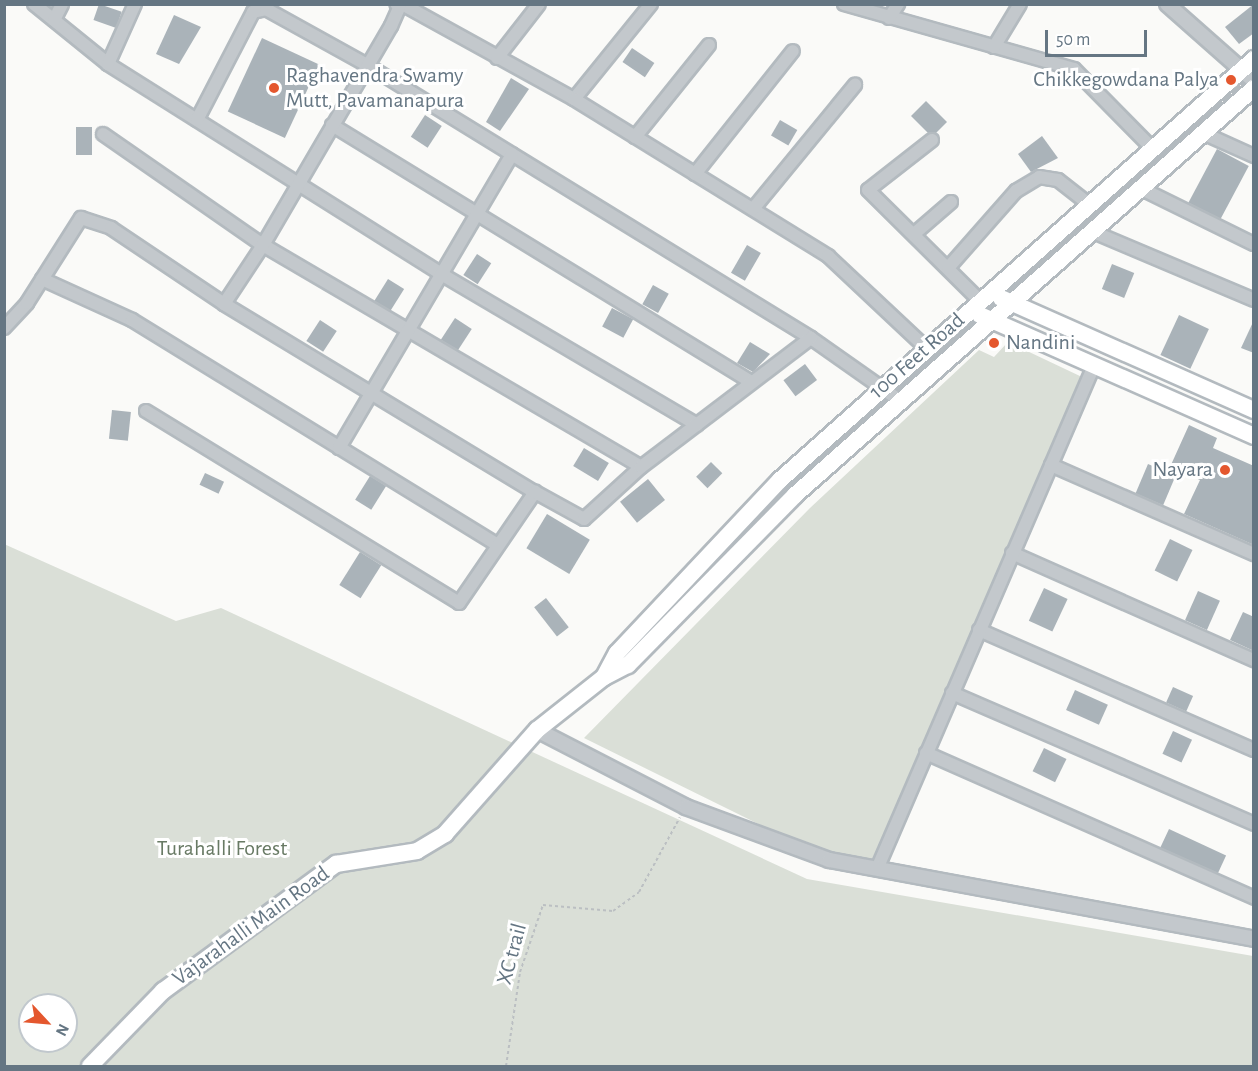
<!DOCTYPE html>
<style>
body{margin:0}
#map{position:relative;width:1258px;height:1071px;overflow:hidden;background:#fafaf8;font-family:"Alegreya Sans",sans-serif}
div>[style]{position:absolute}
.green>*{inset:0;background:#dadfd7}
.building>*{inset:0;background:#aab3b9;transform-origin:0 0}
.path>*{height:2px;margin-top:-1px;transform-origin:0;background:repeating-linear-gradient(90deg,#bbbfc2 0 3px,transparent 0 6px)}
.roads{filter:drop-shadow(2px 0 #b3babf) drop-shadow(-2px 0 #b3babf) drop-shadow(0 2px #b3babf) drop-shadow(0 -2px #b3babf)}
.minor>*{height:12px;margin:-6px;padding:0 6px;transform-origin:6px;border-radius:6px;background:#c3c8cc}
.tertiary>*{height:14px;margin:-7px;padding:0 7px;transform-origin:7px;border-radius:7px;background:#c3c8cc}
.secondary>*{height:16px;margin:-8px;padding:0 8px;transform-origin:8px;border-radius:8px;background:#fff}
.dots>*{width:16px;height:16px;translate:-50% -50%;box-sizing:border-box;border:3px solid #fff;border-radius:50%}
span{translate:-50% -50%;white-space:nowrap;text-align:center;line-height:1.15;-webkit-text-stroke:6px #fff;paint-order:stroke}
.poi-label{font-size:22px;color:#657683}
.left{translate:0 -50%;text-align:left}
.right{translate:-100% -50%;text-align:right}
.street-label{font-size:22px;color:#657683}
.park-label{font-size:22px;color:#687a64}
.frame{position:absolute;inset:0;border:6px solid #657683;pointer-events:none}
.north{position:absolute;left:18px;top:993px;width:60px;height:60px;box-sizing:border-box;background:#fff;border:2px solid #c1c8cd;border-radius:50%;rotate:116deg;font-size:16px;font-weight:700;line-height:24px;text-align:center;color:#657683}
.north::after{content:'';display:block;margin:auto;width:21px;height:27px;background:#e4572e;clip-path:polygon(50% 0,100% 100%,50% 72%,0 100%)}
.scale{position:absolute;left:1045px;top:30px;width:102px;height:27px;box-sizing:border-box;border:3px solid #657683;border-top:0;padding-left:8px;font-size:18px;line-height:21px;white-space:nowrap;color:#657683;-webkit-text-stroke:4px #fff;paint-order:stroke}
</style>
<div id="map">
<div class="green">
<i style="clip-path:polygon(1008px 342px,1082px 377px,871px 864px,819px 854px,584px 738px,810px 508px,979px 350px,994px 357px)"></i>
<i style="clip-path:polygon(evenodd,4px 544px,176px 621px,221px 608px,807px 879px,1253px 956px,1253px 1066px,5px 1066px,4px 544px,30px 1005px,66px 1005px,66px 1041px,30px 1041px,30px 1005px)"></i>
</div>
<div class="building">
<i style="left:99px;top:4px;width:24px;height:17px;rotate:19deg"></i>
<i style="clip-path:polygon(1254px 4px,1254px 33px,1239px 44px,1225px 27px)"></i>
<i style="clip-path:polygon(174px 15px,201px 27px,179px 64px,156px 54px)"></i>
<i style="left:262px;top:38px;width:63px;height:81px;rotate:25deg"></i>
<i style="left:632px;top:48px;width:27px;height:17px;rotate:34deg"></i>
<i style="clip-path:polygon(511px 78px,529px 89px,500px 131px,486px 122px)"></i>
<i style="clip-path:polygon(926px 101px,947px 122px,936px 133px,928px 133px,911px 116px)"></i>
<i style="left:425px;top:115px;width:20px;height:26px;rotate:33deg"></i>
<i style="left:780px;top:120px;width:20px;height:18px;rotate:30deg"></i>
<i style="left:76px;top:127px;width:16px;height:28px"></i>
<i style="clip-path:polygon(1042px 136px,1058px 158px,1031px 172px,1018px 154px)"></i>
<i style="left:1217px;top:149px;width:36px;height:61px;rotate:28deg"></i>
<i style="left:747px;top:245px;width:16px;height:32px;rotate:30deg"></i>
<i style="left:477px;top:254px;width:17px;height:25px;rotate:33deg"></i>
<i style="left:1112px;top:264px;width:24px;height:27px;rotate:22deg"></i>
<i style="left:388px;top:279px;width:19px;height:26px;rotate:32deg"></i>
<i style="left:653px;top:285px;width:18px;height:22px;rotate:29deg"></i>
<i style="left:612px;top:308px;width:24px;height:21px;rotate:28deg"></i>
<i style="left:1179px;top:315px;width:33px;height:44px;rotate:25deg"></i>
<i style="left:455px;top:318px;width:20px;height:26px;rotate:33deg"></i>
<i style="left:320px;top:320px;width:20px;height:25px;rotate:33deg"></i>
<i style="clip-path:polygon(1254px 320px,1254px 353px,1241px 348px)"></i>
<i style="clip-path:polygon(750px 342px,770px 354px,753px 372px,737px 363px)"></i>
<i style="left:805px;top:364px;width:20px;height:27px;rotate:53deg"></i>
<i style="left:112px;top:410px;width:19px;height:29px;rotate:6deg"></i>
<i style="clip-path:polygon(1189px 425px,1217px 438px,1213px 448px,1254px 466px,1254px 545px,1184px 514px,1200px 480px,1170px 467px)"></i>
<i style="left:584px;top:448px;width:29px;height:21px;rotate:31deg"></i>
<i style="left:711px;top:462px;width:16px;height:21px;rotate:45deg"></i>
<i style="left:1148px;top:464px;width:30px;height:32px;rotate:23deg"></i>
<i style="left:205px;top:473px;width:21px;height:13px;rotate:25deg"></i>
<i style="left:370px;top:476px;width:19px;height:28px;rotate:32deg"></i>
<i style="left:648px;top:479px;width:27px;height:36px;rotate:51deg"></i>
<i style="left:547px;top:514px;width:50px;height:40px;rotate:31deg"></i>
<i style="left:1170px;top:539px;width:25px;height:35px;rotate:26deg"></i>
<i style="left:360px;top:552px;width:25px;height:39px;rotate:32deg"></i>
<i style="left:1044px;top:588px;width:26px;height:36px;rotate:25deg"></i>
<i style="left:1198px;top:591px;width:24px;height:32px;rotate:24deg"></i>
<i style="left:546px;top:598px;width:37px;height:15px;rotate:52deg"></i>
<i style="clip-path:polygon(1243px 612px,1254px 617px,1254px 651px,1230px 640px)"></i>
<i style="left:1173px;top:687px;width:22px;height:17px;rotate:24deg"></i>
<i style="left:1075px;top:690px;width:36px;height:22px;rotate:24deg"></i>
<i style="left:1173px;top:731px;width:21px;height:25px;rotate:25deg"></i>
<i style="left:1044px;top:748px;width:25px;height:26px;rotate:26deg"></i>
<i style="left:1169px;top:829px;width:63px;height:21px;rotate:25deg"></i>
</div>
<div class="path">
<i style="left:506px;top:1066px;width:95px;rotate:-81.5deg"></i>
<i style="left:520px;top:972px;width:71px;rotate:-71.1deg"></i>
<i style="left:543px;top:905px;width:70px;rotate:4.9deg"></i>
<i style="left:613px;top:911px;width:32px;rotate:-36deg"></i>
<i style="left:639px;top:892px;width:85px;rotate:-61.3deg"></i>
</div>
<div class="roads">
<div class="minor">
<i style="left:34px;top:4px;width:95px;rotate:39deg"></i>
<i style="left:108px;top:64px;width:394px;rotate:32.2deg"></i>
<i style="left:441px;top:274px;width:297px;rotate:30.5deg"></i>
<i style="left:402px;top:4px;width:196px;rotate:28.9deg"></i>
<i style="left:651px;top:4px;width:122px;rotate:129deg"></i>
<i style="left:574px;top:99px;width:299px;rotate:31.7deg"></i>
<i style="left:828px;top:256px;width:134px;rotate:43.2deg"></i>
<i style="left:844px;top:4px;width:239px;rotate:15.8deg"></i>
<i style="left:1074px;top:69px;width:112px;rotate:45.4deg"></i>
<i style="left:889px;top:18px;width:17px;rotate:-57deg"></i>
<i style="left:54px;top:20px;width:18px;rotate:-63deg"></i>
<i style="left:994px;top:47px;width:50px;rotate:-58.8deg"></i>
<i style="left:497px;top:58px;width:68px;rotate:-52.1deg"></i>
<i style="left:108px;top:64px;width:66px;rotate:-65.8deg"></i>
<i style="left:197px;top:120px;width:122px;rotate:-62.6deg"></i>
<i style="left:253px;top:12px;width:13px;rotate:-13deg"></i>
<i style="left:266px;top:9px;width:115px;rotate:29deg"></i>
<i style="left:367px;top:65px;width:521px;rotate:31.59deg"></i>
<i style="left:811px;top:338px;width:108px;rotate:35.2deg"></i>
<i style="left:332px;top:125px;width:492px;rotate:31.5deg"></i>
<i style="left:103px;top:134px;width:195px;rotate:34.8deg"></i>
<i style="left:263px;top:245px;width:438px;rotate:30.4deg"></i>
<i style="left:1205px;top:134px;width:54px;rotate:24.2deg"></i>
<i style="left:635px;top:137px;width:118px;rotate:-51.2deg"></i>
<i style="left:932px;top:140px;width:81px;rotate:142deg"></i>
<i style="left:868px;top:190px;width:158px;rotate:44.7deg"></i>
<i style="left:695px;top:174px;width:157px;rotate:-51.5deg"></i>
<i style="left:1140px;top:188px;width:127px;rotate:26.2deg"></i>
<i style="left:753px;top:209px;width:161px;rotate:-50.6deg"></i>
<i style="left:1091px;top:231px;width:177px;rotate:22.9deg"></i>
<i style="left:914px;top:234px;width:49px;rotate:-40.9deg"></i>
<i style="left:948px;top:268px;width:103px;rotate:-48.6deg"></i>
<i style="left:1016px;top:191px;width:27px;rotate:-31deg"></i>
<i style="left:1039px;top:177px;width:19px;rotate:9deg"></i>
<i style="left:1058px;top:180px;width:41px;rotate:38deg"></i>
<i style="left:42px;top:279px;width:99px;rotate:24.5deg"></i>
<i style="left:132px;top:320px;width:427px;rotate:31.6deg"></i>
<i style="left:224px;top:304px;width:71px;rotate:-56.5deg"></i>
<i style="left:263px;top:245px;width:254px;rotate:-59.7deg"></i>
<i style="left:391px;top:26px;width:22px;rotate:-66deg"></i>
<i style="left:400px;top:6px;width:4px;rotate:-153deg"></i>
<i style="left:4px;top:328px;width:34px;rotate:-47deg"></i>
<i style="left:27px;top:303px;width:101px;rotate:-57.6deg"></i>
<i style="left:81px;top:218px;width:32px;rotate:18deg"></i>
<i style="left:111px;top:228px;width:136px;rotate:33.9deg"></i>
<i style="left:224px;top:304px;width:363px;rotate:31.2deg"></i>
<i style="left:146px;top:411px;width:367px;rotate:31.5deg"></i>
<i style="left:459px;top:603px;width:135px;rotate:-55.6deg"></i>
<i style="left:535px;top:492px;width:56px;rotate:28.9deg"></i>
<i style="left:584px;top:519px;width:77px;rotate:-42.4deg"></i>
<i style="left:641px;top:467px;width:213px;rotate:-37.2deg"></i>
<i style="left:339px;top:448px;width:341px;rotate:-59.5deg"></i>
<i style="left:1051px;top:465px;width:222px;rotate:23.7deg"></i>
<i style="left:1012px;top:553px;width:265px;rotate:23.9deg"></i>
<i style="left:979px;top:630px;width:300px;rotate:23.6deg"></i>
<i style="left:952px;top:693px;width:329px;rotate:23.4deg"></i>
<i style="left:926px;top:753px;width:359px;rotate:23.8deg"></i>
<i style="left:877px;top:869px;width:546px;rotate:-66.68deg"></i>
</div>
<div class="tertiary">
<i style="left:1167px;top:4px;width:116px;rotate:41.5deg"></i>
<i style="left:537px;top:730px;width:168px;rotate:27.3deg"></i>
<i style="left:686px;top:807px;width:153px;rotate:20.3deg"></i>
<i style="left:829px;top:860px;width:432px;rotate:10.5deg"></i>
</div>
<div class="secondary">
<i style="left:1001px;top:298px;width:277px;rotate:23.9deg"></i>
<i style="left:980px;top:315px;width:300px;rotate:23.8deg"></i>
<i style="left:604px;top:677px;width:27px;rotate:-62deg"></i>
<i style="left:617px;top:653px;width:238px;rotate:-46.7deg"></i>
<i style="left:780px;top:480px;width:634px;rotate:-41.61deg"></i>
<i style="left:90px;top:1066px;width:105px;rotate:-45.8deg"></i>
<i style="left:163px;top:991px;width:215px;rotate:-36.3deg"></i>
<i style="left:336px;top:864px;width:82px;rotate:-9.1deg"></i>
<i style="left:417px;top:851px;width:33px;rotate:-31deg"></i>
<i style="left:445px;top:834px;width:139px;rotate:-48.5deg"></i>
<i style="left:537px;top:730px;width:85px;rotate:-38.3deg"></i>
<i style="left:604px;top:677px;width:27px;rotate:-27deg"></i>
<i style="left:628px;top:665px;width:238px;rotate:-45.5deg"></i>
<i style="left:795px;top:495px;width:613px;rotate:-41.56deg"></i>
</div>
</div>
<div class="dots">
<i style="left:1231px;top:80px;background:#e4572e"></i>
<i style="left:274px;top:88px;background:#e4572e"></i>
<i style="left:994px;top:343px;background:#e4572e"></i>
<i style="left:1225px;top:470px;background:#e4572e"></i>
</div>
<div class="poi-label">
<span class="left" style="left:286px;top:88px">Raghavendra Swamy<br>Mutt, Pavamanapura</span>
<span class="right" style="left:1219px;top:80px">Chikkegowdana Palya</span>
<span class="left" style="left:1006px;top:343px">Nandini</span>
<span class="right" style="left:1213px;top:470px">Nayara</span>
</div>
<div class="street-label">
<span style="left:917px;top:356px;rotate:-41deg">100 Feet Road</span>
<span style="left:251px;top:926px;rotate:-36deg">Vajarahalli Main Road</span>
<span style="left:512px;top:954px;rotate:-75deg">XC trail</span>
</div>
<div class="park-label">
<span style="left:222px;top:849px">Turahalli Forest</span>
</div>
<div class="frame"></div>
<div class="north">N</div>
<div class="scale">50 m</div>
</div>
